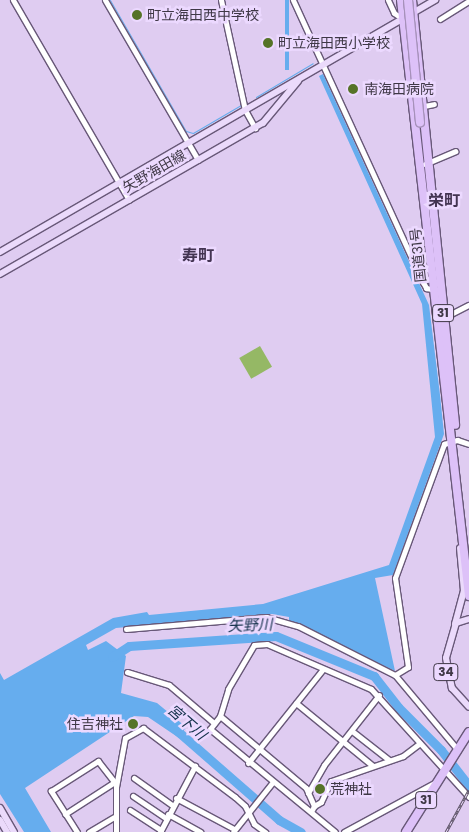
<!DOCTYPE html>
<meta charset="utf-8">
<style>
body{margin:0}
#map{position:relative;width:469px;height:832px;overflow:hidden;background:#dfccf1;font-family:Poppins,"Noto Sans JP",sans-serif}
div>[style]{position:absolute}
.green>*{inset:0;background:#95b865;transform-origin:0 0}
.water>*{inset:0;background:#66adee;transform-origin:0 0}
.stream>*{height:1px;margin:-0.5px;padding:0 0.5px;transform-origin:0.5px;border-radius:0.5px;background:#66adee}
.river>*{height:9px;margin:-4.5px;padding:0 4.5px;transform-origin:4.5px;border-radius:4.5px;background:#66adee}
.roads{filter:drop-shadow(1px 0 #685878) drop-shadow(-1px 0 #685878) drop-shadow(0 1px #685878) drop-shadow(0 -1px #685878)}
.minor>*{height:5px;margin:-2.5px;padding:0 2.5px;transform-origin:2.5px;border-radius:2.5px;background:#fff}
.major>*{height:6px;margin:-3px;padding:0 3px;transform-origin:3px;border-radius:3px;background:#ebdafb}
.highway>*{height:8px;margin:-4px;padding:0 4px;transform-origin:4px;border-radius:4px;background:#ddc1f8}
.rail>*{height:3px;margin-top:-1.5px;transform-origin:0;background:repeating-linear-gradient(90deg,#ecd9ff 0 4px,#5e5567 0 8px);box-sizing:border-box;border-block:1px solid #5e5567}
.bridges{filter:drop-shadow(1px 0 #a691ba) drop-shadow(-1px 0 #a691ba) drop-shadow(0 1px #a691ba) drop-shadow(0 -1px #a691ba)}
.highway-bridge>*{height:8px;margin:-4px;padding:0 4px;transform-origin:4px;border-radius:4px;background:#ddc1f8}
.dots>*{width:14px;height:14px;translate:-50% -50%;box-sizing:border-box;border:2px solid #ecd9ff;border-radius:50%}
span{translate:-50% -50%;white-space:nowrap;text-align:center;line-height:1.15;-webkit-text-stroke:5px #ecd9ff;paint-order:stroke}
.shield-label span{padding:1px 4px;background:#ecd9ff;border:1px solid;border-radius:4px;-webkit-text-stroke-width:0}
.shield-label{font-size:12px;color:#3f3846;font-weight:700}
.poi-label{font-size:14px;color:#3f3846}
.left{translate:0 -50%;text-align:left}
.right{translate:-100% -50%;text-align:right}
.street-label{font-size:14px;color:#3f3846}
.water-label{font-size:15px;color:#12304a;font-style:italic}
.quarter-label{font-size:16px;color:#433452;font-weight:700}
</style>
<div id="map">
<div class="green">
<i style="left:260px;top:346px;width:24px;height:24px;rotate:60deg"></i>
</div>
<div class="water">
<i style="left:285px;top:0;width:4px;height:70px"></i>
<i style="clip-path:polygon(323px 74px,429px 305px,440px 395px,444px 434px,393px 575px,375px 578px,395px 671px,289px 621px,289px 617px,272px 614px,116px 628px,86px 645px,88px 650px,106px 641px,126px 656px,121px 693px,157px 703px,186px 727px,179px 738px,148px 717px,134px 716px,25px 788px,51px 832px,24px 832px,0 794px,0 673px,4px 680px,113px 618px,147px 612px,149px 615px,263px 604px,389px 565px,435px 437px,422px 304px,319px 76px)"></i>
</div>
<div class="stream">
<i style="left:110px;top:0;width:151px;rotate:59.9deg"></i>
<i style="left:186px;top:131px;width:7px;rotate:16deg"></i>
<i style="left:193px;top:133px;width:56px;rotate:-30.3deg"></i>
<i style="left:256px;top:97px;width:66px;rotate:-30.8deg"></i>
</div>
<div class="river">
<i style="left:112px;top:657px;width:20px;rotate:-33deg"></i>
<i style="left:129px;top:646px;width:147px;rotate:-3.9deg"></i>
<i style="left:276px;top:636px;width:106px;rotate:22.2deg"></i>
<i style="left:374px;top:676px;width:39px;rotate:52deg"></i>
<i style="left:398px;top:707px;width:61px;rotate:45deg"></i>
<i style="left:441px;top:750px;width:46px;rotate:52.1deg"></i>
<i style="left:174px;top:728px;width:140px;rotate:41.2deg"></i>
<i style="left:279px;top:820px;width:25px;rotate:29deg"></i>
</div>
<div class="roads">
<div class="minor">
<i style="left:13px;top:0;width:231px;rotate:59.9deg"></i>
<i style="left:105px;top:0;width:185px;rotate:59.8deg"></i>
<i style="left:221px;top:0;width:113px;rotate:77.7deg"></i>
<i style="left:245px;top:110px;width:21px;rotate:61deg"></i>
<i style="left:293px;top:0;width:311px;rotate:65.3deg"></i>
<i style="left:423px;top:282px;width:7px;rotate:63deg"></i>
<i style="left:426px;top:288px;width:10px;rotate:11deg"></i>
<i style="left:388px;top:0;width:14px;rotate:65deg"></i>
<i style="left:394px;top:13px;width:11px;rotate:34deg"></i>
<i style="left:440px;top:19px;width:34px;rotate:-32deg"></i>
<i style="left:424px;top:106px;width:10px;rotate:-11deg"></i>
<i style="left:425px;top:164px;width:33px;rotate:-23deg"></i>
<i style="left:443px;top:318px;width:29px;rotate:-27deg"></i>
<i style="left:126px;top:629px;width:141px;rotate:-4.9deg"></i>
<i style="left:266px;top:617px;width:33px;rotate:16deg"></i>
<i style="left:298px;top:626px;width:109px;rotate:26.8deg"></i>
<i style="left:395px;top:675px;width:98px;rotate:50deg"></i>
<i style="left:127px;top:672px;width:44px;rotate:17.2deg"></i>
<i style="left:169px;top:685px;width:59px;rotate:40.2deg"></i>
<i style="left:395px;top:675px;width:15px;rotate:-32deg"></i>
<i style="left:408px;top:667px;width:90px;rotate:-98.3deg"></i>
<i style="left:395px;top:578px;width:143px;rotate:-69.9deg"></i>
<i style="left:444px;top:444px;width:14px;rotate:-17deg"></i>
<i style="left:457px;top:440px;width:13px;rotate:18deg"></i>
<i style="left:296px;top:703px;width:99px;rotate:39.3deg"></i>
<i style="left:220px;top:716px;width:112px;rotate:39.9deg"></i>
<i style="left:306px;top:788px;width:20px;rotate:66deg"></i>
<i style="left:314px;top:806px;width:4px;rotate:117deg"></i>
<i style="left:352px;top:731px;width:47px;rotate:38.1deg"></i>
<i style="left:248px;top:763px;width:120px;rotate:-51.4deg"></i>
<i style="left:134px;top:778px;width:47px;rotate:35.4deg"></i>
<i style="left:308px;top:793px;width:32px;rotate:-60deg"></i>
<i style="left:324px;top:765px;width:89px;rotate:-51.8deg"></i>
<i style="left:133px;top:796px;width:40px;rotate:34deg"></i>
<i style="left:176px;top:798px;width:66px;rotate:28.1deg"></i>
<i style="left:314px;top:806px;width:8px;rotate:-30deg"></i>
<i style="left:321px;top:802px;width:23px;rotate:-65deg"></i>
<i style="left:331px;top:781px;width:76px;rotate:-19.1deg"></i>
<i style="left:403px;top:756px;width:21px;rotate:-37deg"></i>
<i style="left:130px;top:810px;width:37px;rotate:33deg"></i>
<i style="left:65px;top:814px;width:57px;rotate:-32.9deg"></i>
<i style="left:168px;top:814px;width:37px;rotate:29deg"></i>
<i style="left:77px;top:832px;width:49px;rotate:-122.4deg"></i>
<i style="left:51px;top:791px;width:56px;rotate:-32.6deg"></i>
<i style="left:98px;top:761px;width:29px;rotate:52deg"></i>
<i style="left:89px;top:832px;width:29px;rotate:-31deg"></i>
<i style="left:116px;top:832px;width:45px;rotate:-90deg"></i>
<i style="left:116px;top:787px;width:50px;rotate:-79.6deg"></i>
<i style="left:125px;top:738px;width:21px;rotate:-29deg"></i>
<i style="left:143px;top:728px;width:115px;rotate:36.9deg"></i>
<i style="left:235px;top:797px;width:13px;rotate:42deg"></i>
<i style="left:245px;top:806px;width:20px;rotate:63deg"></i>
<i style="left:254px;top:824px;width:14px;rotate:36deg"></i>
<i style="left:160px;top:832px;width:75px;rotate:-62.1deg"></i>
<i style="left:233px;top:832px;width:63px;rotate:-51.5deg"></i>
<i style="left:335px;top:832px;width:162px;rotate:-140.5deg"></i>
<i style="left:210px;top:729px;width:16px;rotate:-52deg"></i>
<i style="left:220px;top:716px;width:28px;rotate:-73deg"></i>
<i style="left:228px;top:689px;width:51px;rotate:-59.4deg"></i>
<i style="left:254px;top:645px;width:13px;rotate:-4deg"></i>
<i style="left:267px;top:644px;width:113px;rotate:23.4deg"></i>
<i style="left:371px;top:689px;width:146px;rotate:47.8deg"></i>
<i style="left:344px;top:832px;width:107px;rotate:-28.5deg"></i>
</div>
<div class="major">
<i style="left:0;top:252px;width:503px;rotate:-30.08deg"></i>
<i style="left:0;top:274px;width:303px;rotate:-29.9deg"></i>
<i style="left:263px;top:123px;width:55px;rotate:-50.2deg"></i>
<i style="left:469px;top:619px;width:14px;rotate:163deg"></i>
<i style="left:456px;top:623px;width:36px;rotate:106deg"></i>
<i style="left:446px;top:658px;width:31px;rotate:79deg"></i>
<i style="left:452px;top:688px;width:25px;rotate:48deg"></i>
<i style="left:455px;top:624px;width:34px;rotate:-75deg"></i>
<i style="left:464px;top:591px;width:43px;rotate:-95.3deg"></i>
<i style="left:0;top:808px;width:28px;rotate:60deg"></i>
<i style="left:0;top:820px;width:14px;rotate:60deg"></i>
</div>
<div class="highway">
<i style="left:401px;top:0;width:600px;rotate:83.49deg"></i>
<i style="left:412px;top:0;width:427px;rotate:84.2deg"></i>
<i style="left:406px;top:832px;width:118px;rotate:-57.8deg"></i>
</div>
</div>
<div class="rail">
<i style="left:446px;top:832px;width:48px;rotate:-61.3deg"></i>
</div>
<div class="bridges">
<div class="highway-bridge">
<i style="left:408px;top:0;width:123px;rotate:84.4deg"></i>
</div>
</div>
<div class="dots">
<i style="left:137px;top:15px;background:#567328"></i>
<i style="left:268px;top:43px;background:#567328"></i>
<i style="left:353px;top:89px;background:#567328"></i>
<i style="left:133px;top:724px;background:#567328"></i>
<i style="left:320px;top:789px;background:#567328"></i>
</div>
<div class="shield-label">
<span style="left:443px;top:313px">31</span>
<span style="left:446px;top:672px">34</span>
<span style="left:426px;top:800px">31</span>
</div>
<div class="poi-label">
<span class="left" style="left:147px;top:15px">町立海田西中学校</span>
<span class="left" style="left:278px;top:43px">町立海田西小学校</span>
<span class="left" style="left:364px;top:89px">南海田病院</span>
<span class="right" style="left:123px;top:724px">住吉神社</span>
<span class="left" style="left:330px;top:789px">荒神社</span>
</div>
<div class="street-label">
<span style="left:154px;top:171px;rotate:-30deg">矢野海田線</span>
<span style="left:418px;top:255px;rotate:-96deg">国道31号</span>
</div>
<div class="water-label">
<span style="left:250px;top:625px;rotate:-2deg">矢野川</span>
<span style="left:187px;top:722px;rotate:41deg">宮下川</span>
</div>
<div class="quarter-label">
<span style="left:444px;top:201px">栄町</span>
<span style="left:198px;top:256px">寿町</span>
</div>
</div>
